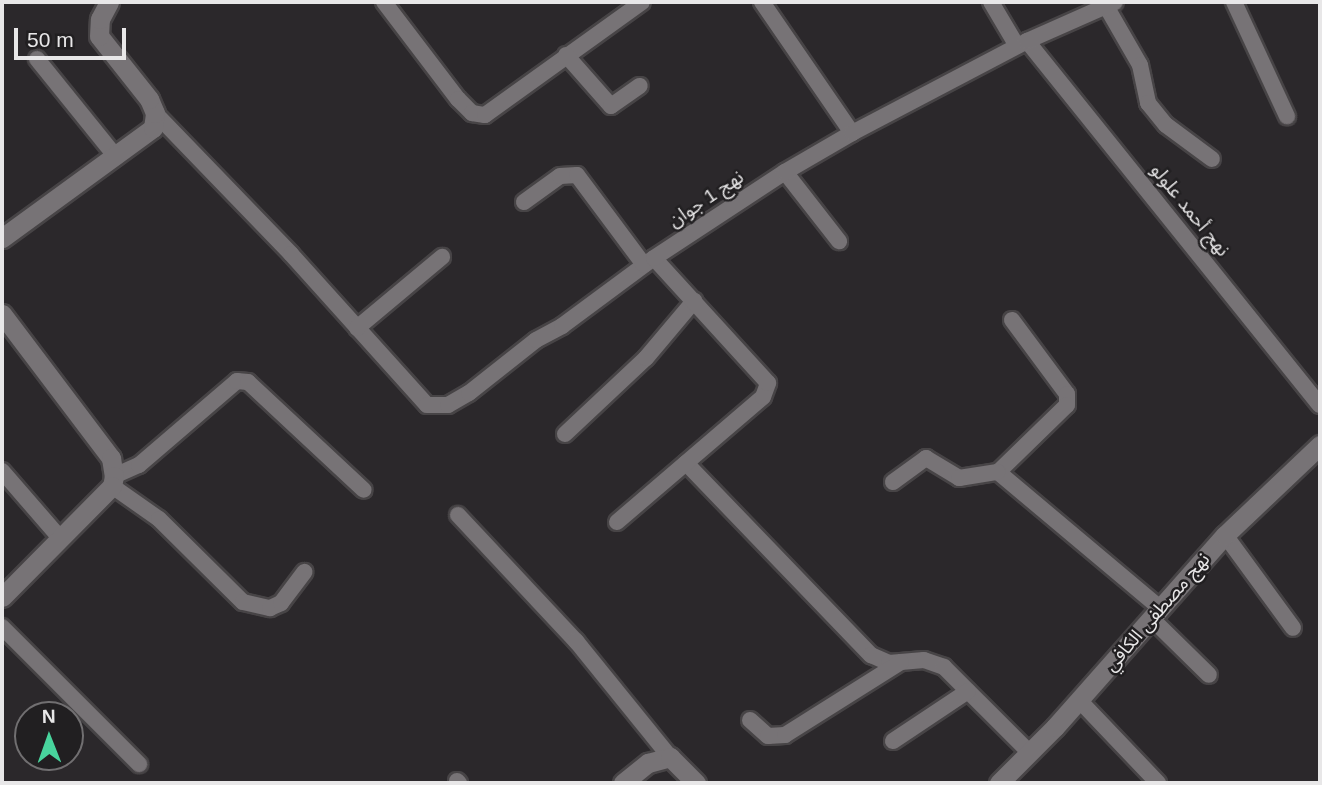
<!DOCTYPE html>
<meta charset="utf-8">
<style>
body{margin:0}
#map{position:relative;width:1322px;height:785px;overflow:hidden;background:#2b282b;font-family:Helvetica,"Noto Sans Arabic",sans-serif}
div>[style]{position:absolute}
.roads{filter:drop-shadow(2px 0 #474446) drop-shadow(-2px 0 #474446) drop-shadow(0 2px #474446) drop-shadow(0 -2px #474446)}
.minor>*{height:16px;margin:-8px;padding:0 8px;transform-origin:8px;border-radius:8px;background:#777376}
.tertiary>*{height:19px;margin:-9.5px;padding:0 9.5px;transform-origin:9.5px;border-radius:9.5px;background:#777376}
span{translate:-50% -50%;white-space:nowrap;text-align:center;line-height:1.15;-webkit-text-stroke:5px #211f21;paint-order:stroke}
.street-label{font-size:19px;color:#e8e7e8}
.frame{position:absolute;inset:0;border:4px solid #e8e7e8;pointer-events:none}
.north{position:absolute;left:14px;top:701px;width:70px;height:70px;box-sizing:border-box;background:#211f21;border:2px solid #716f71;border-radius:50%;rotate:359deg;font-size:19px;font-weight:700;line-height:28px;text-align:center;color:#e8e7e8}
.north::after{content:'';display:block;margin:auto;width:24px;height:32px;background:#48d49d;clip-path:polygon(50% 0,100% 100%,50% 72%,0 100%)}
.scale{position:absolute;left:14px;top:28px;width:112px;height:32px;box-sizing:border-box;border:4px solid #e8e7e8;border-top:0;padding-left:9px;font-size:21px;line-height:24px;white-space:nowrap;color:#e8e7e8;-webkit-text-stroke:5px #211f21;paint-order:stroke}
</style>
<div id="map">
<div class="roads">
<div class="minor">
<i style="left:384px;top:2px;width:122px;rotate:52.7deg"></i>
<i style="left:458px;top:99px;width:20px;rotate:45deg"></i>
<i style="left:472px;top:113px;width:13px;rotate:9deg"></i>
<i style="left:485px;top:115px;width:193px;rotate:-35.7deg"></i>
<i style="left:762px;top:2px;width:159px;rotate:55.5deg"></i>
<i style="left:991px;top:2px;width:51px;rotate:59.4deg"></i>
<i style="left:1234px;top:2px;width:126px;rotate:65.1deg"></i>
<i style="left:1106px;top:6px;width:68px;rotate:60deg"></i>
<i style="left:1140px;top:65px;width:39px;rotate:78deg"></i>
<i style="left:1148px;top:103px;width:28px;rotate:51deg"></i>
<i style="left:1166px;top:125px;width:57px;rotate:36.5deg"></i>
<i style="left:1027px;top:41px;width:467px;rotate:51.2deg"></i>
<i style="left:566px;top:55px;width:68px;rotate:48.6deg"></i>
<i style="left:611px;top:106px;width:35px;rotate:-35deg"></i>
<i style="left:37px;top:59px;width:126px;rotate:51.1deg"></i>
<i style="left:155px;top:113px;width:196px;rotate:46deg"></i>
<i style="left:291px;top:254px;width:203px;rotate:48deg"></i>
<i style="left:427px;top:405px;width:21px"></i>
<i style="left:448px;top:405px;width:24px;rotate:-30deg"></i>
<i style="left:469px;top:393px;width:85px;rotate:-38.3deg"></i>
<i style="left:536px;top:340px;width:30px;rotate:-28deg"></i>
<i style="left:562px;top:326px;width:114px;rotate:-36.5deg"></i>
<i style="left:785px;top:172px;width:88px;rotate:52deg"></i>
<i style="left:524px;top:202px;width:44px;rotate:-35.8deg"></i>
<i style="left:560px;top:176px;width:17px;rotate:-3deg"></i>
<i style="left:577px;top:175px;width:112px;rotate:53.3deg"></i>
<i style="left:1012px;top:320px;width:92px;rotate:53.4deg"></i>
<i style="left:1067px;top:394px;width:11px;rotate:90deg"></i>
<i style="left:1067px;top:405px;width:96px;rotate:135.8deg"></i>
<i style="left:998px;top:472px;width:212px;rotate:40deg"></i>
<i style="left:357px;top:328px;width:111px;rotate:-39.9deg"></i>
<i style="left:565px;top:434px;width:111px;rotate:-43.2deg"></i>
<i style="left:646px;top:358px;width:75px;rotate:-49.9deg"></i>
<i style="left:686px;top:463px;width:267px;rotate:46.1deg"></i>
<i style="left:871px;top:655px;width:20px;rotate:24deg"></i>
<i style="left:889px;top:663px;width:35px;rotate:-5deg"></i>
<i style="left:924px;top:660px;width:21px;rotate:19deg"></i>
<i style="left:944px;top:667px;width:122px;rotate:45deg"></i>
<i style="left:2px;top:471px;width:89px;rotate:49.1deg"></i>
<i style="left:114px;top:476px;width:27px;rotate:-24deg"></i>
<i style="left:139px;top:465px;width:129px;rotate:-40.6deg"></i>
<i style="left:237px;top:381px;width:11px;rotate:5deg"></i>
<i style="left:248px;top:382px;width:158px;rotate:43deg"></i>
<i style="left:893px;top:482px;width:41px;rotate:-36deg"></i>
<i style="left:926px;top:458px;width:39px;rotate:31deg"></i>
<i style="left:959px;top:478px;width:39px;rotate:-9deg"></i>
<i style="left:112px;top:486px;width:57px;rotate:35.1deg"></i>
<i style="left:159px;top:519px;width:118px;rotate:44.7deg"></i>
<i style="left:243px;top:602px;width:28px;rotate:13deg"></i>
<i style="left:270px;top:608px;width:12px;rotate:-24deg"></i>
<i style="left:281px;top:603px;width:39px;rotate:-53deg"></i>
<i style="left:458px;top:515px;width:173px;rotate:46.9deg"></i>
<i style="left:576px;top:641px;width:149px;rotate:51deg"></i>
<i style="left:617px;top:522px;width:192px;rotate:-40.6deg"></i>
<i style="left:763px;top:397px;width:15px;rotate:-70deg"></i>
<i style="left:768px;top:383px;width:169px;rotate:-132.4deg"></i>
<i style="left:654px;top:258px;width:157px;rotate:-33.3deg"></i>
<i style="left:785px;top:172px;width:78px;rotate:-30.2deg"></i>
<i style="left:852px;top:133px;width:198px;rotate:-27.7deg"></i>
<i style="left:1027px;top:41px;width:96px;rotate:-23.9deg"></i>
<i style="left:1225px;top:535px;width:115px;rotate:53.8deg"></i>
<i style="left:1151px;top:618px;width:81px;rotate:44.5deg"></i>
<i style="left:2px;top:627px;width:194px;rotate:45deg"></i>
<i style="left:1079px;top:700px;width:115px;rotate:46.4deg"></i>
<i style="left:750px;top:720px;width:24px;rotate:42deg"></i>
<i style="left:768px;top:736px;width:17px;rotate:-3deg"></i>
<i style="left:785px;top:735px;width:137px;rotate:-32.2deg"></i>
<i style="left:893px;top:741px;width:90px;rotate:-33.7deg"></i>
<i style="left:457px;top:781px;width:3px;rotate:45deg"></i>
</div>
<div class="tertiary">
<i style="left:2px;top:238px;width:187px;rotate:-36.1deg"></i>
<i style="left:153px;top:128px;width:15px;rotate:-82deg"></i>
<i style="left:155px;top:113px;width:15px;rotate:-113deg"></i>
<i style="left:149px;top:99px;width:80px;rotate:-128.4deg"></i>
<i style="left:99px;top:36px;width:17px;rotate:-87deg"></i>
<i style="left:100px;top:19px;width:19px;rotate:-62deg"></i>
<i style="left:2px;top:314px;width:181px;rotate:52.9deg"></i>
<i style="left:111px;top:458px;width:18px;rotate:81deg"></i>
<i style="left:114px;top:476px;width:10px;rotate:101deg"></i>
<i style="left:112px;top:486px;width:156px;rotate:134.7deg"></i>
<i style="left:623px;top:783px;width:32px;rotate:-39deg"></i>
<i style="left:648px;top:763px;width:23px;rotate:-15deg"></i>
<i style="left:670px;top:757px;width:37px;rotate:45deg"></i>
<i style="left:999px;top:783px;width:79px;rotate:-45deg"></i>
<i style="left:1055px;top:727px;width:256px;rotate:-48.5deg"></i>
<i style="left:1225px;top:535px;width:131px;rotate:-43.5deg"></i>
</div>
</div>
<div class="street-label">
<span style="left:706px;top:199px;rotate:-34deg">نهج 1 جوان</span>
<span style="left:1190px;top:210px;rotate:51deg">نهج أحمد علولو</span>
<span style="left:1157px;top:612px;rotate:-49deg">نهج مصطفى الكافي</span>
</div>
<div class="frame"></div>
<div class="north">N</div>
<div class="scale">50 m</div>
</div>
